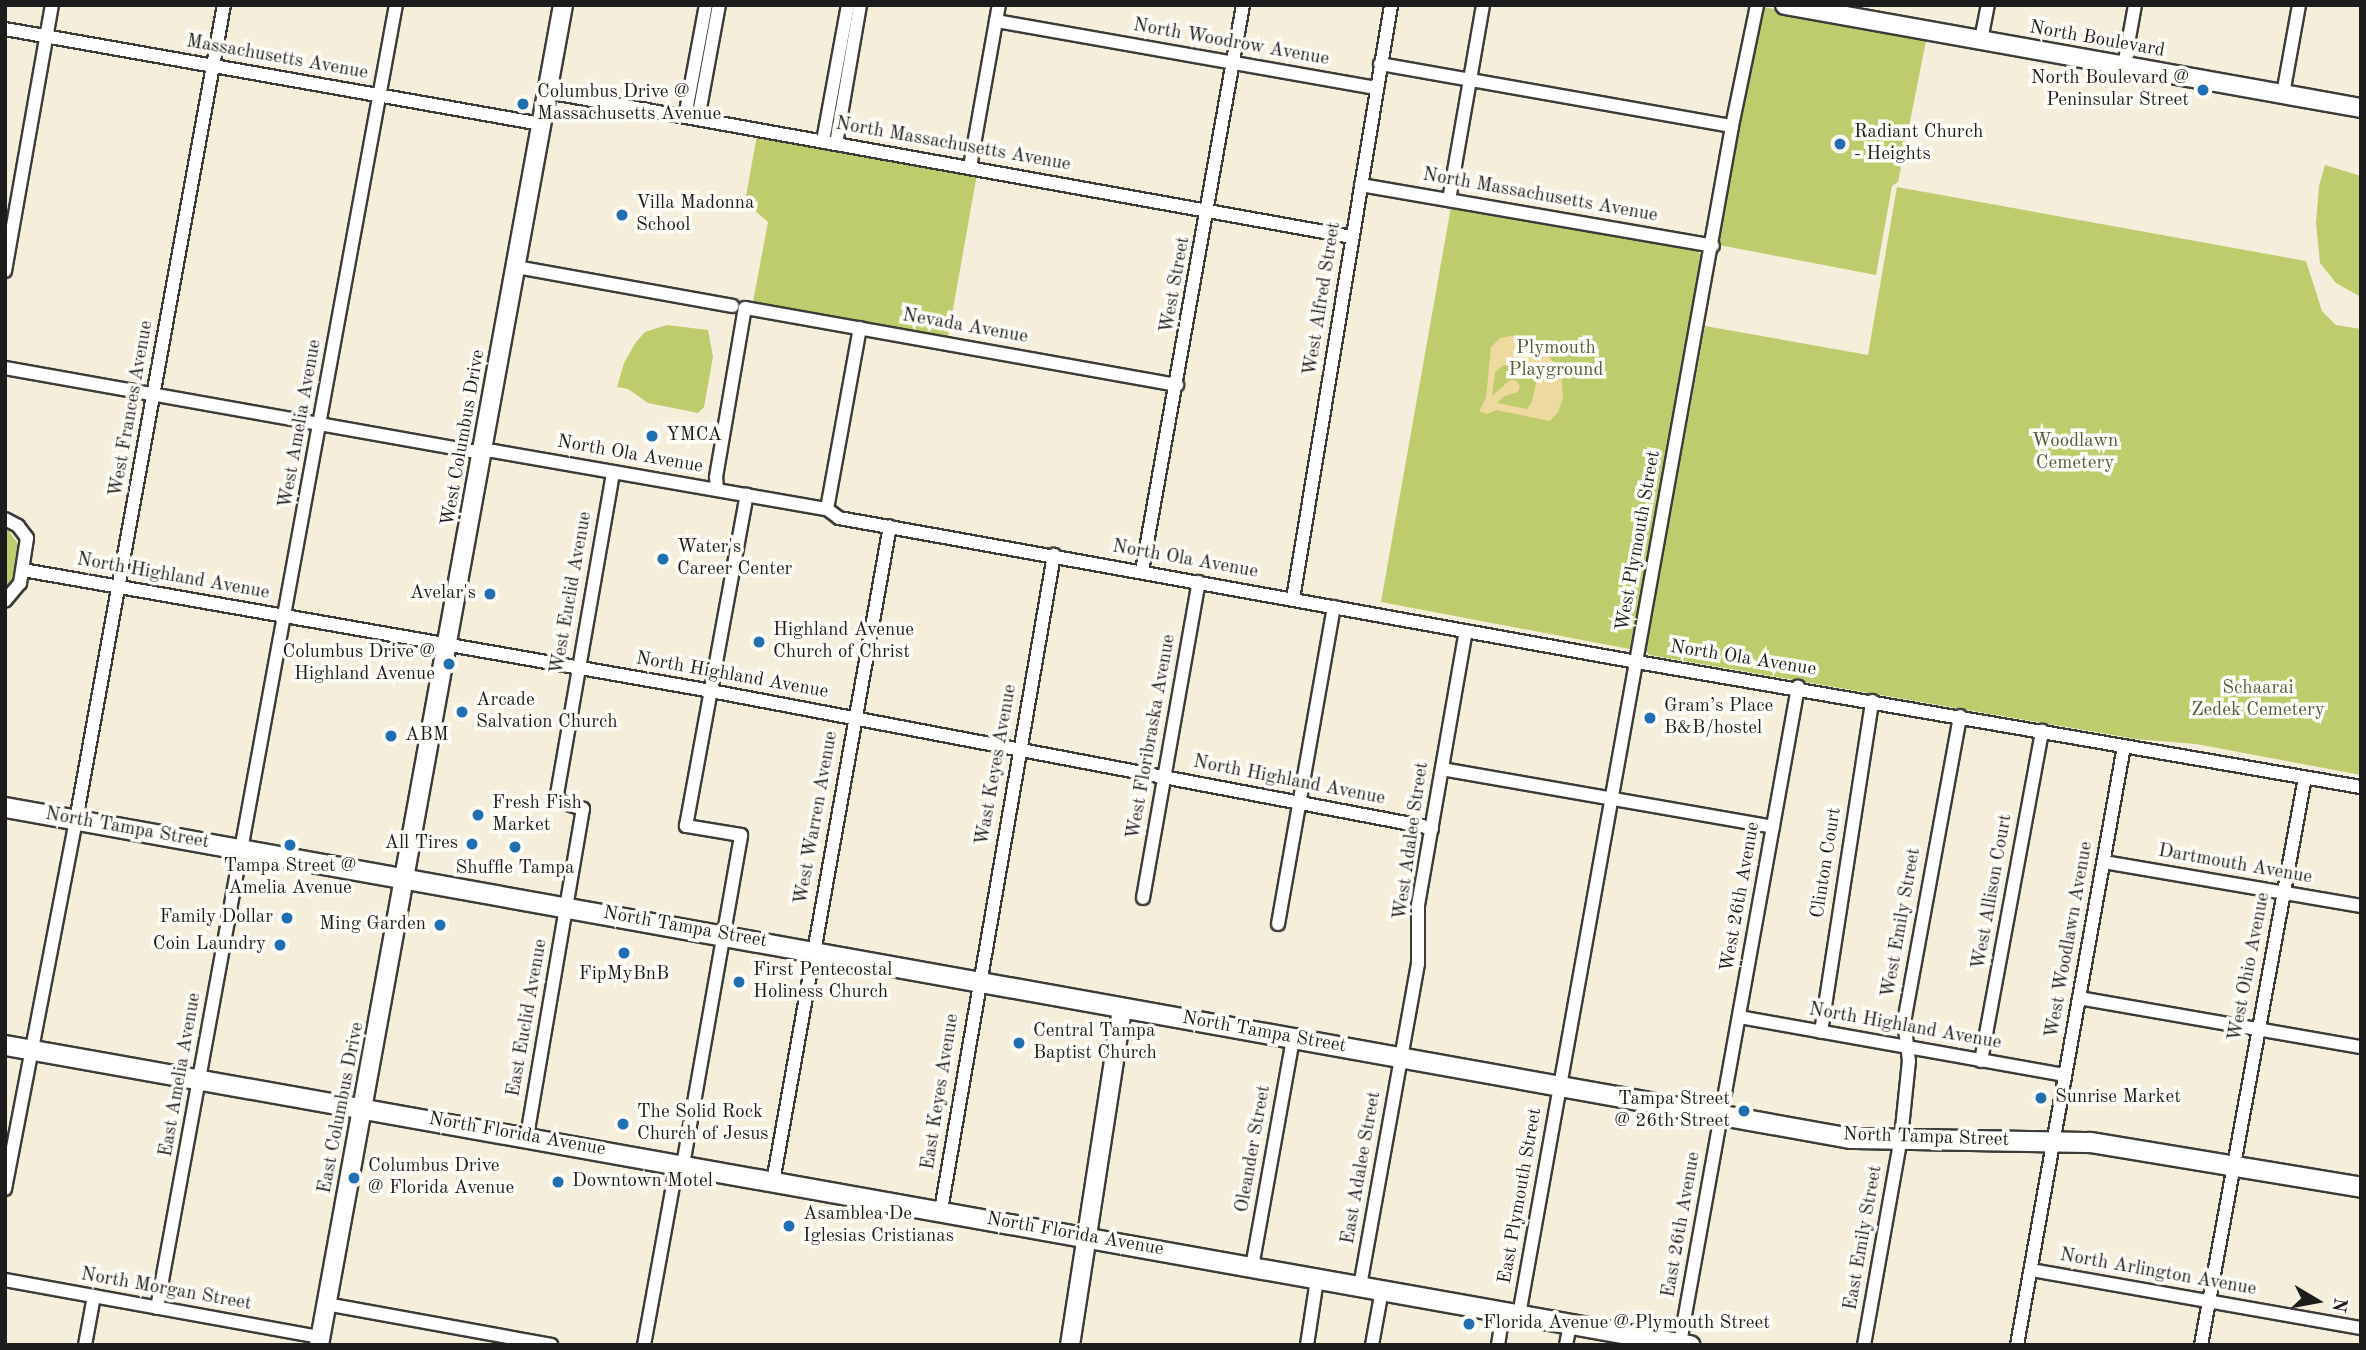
<!DOCTYPE html>
<meta charset="utf-8">
<style>
body{margin:0}
#map{position:relative;width:2366px;height:1350px;overflow:hidden;background:#f4eeda;font-family:"Old Standard TT",serif}
div>[style]{position:absolute}
.green>*{inset:0;background:#bfcc6d}
.sand>*{inset:0;background:#eeda9e}
.roads{filter:drop-shadow(2px 0 #3c3c38) drop-shadow(-2px 0 #3c3c38) drop-shadow(0 2px #3c3c38) drop-shadow(0 -2px #3c3c38)}
.street>*{height:12px;margin:-6px;padding:0 6px;transform-origin:6px;border-radius:6px;background:#fff}
.secondary>*{height:18px;margin:-9px;padding:0 9px;transform-origin:9px;border-radius:9px;background:#fff}
.primary>*{height:19px;margin:-9.5px;padding:0 9.5px;transform-origin:9.5px;border-radius:9.5px;background:#fff}
.dots>*{width:19px;height:19px;translate:-50% -50%;box-sizing:border-box;border:4px solid #fdfcf7;border-radius:50%}
span{translate:-50% -50%;white-space:nowrap;text-align:center;line-height:1.15;-webkit-text-stroke:7px #fdfcf7;paint-order:stroke}
.street-label{font-size:19px;color:#1c1c1c}
.poi-label{font-size:19px;color:#1c1c1c}
.right{translate:-100% -50%;text-align:right}
.left{translate:0 -50%;text-align:left}
.park-label{font-size:19px;color:#555a38}
.frame{position:absolute;inset:0;border:7px solid #1c1c1c;pointer-events:none}
.north{position:absolute;left:2282px;top:1266px;width:70px;height:70px;-webkit-text-stroke:5px #fdfcf7;paint-order:stroke;rotate:100deg;font-size:19px;font-weight:700;line-height:28px;text-align:center;color:#1c1c1c}
.north::after{content:'';display:block;margin:auto;width:24px;height:32px;background:#1c1c1c;clip-path:polygon(50% 0,100% 100%,50% 72%,0 100%)}
</style>
<div id="map">
<div class="green">
<i style="clip-path:polygon(1763px 7px,1927px 36px,1898px 182px,1892px 186px,1876px 275px,1719px 245px,1739px 127px)"></i>
<i style="clip-path:polygon(757px 135px,977px 174px,947px 343px,752px 307px,768px 222px,745px 202px)"></i>
<i style="clip-path:polygon(2325px 165px,2361px 176px,2361px 297px,2336px 283px,2320px 263px,2316px 223px,2319px 186px)"></i>
<i style="clip-path:polygon(1897px 187px,2306px 261px,2322px 311px,2336px 325px,2361px 329px,2361px 775px,2196px 744px,2136px 739px,1649px 655px,1646px 651px,1705px 326px,1868px 355px)"></i>
<i style="clip-path:polygon(1451px 207px,1694px 249px,1702px 255px,1705px 266px,1635px 650px,1381px 602px)"></i>
<i style="clip-path:polygon(667px 325px,708px 330px,713px 357px,704px 407px,698px 413px,648px 403px,628px 389px,617px 387px,624px 363px,636px 342px,645px 332px)"></i>
<i style="clip-path:polygon(5px 526px,19px 545px,13px 583px,5px 590px)"></i>
</div>
<div class="sand">
<i style="clip-path:polygon(evenodd,1512px 336px,1535px 342px,1561px 370px,1563px 398px,1558px 412px,1550px 421px,1496px 410px,1487px 414px,1479px 411px,1486px 398px,1491px 347px,1500px 338px,1512px 336px,1504px 365px,1530px 370px,1537px 378px,1532px 401px,1527px 409px,1497px 403px,1505px 396px,1518px 392px,1520px 386px,1515px 380px,1510px 380px,1492px 396px,1495px 372px,1504px 365px)"></i>
</div>
<div class="roads">
<div class="street">
<i style="left:996px;top:21px;width:387px;rotate:10deg"></i>
<i style="left:5px;top:29px;width:544px;rotate:10.05deg"></i>
<i style="left:1981px;top:40px;width:36px;rotate:-79deg"></i>
<i style="left:1380px;top:64px;width:357px;rotate:10deg"></i>
<i style="left:2124px;top:66px;width:62px;rotate:-79.8deg"></i>
<i style="left:547px;top:92px;width:818px;rotate:10.21deg"></i>
<i style="left:2283px;top:94px;width:90px;rotate:-79.8deg"></i>
<i style="left:685px;top:117px;width:114px;rotate:-79.4deg"></i>
<i style="left:698px;top:119px;width:116px;rotate:-79.6deg"></i>
<i style="left:823px;top:141px;width:138px;rotate:-79.6deg"></i>
<i style="left:836px;top:144px;width:141px;rotate:-80.2deg"></i>
<i style="left:970px;top:167px;width:165px;rotate:-79.9deg"></i>
<i style="left:1361px;top:185px;width:357px;rotate:9.8deg"></i>
<i style="left:1449px;top:200px;width:198px;rotate:-80.1deg"></i>
<i style="left:516px;top:267px;width:220px;rotate:10.2deg"></i>
<i style="left:5px;top:271px;width:270px;rotate:-80deg"></i>
<i style="left:5px;top:368px;width:474px;rotate:10.1deg"></i>
<i style="left:472px;top:451px;width:21px"></i>
<i style="left:493px;top:451px;width:339px;rotate:9.9deg"></i>
<i style="left:827px;top:509px;width:15px;rotate:37deg"></i>
<i style="left:839px;top:518px;width:811px;rotate:10.23deg"></i>
<i style="left:1637px;top:662px;width:735px;rotate:9.8deg"></i>
<i style="left:717px;top:490px;width:13px;rotate:-94deg"></i>
<i style="left:716px;top:477px;width:171px;rotate:-80.3deg"></i>
<i style="left:745px;top:308px;width:439px;rotate:10.1deg"></i>
<i style="left:827px;top:509px;width:184px;rotate:-79.7deg"></i>
<i style="left:5px;top:519px;width:15px;rotate:28deg"></i>
<i style="left:18px;top:526px;width:15px;rotate:53deg"></i>
<i style="left:27px;top:538px;width:46px;rotate:98.8deg"></i>
<i style="left:20px;top:583px;width:23px;rotate:130deg"></i>
<i style="left:23px;top:570px;width:699px;rotate:9.97deg"></i>
<i style="left:711px;top:691px;width:734px;rotate:10.76deg"></i>
<i style="left:1142px;top:571px;width:575px;rotate:-79.88deg"></i>
<i style="left:1293px;top:599px;width:602px;rotate:-80.63deg"></i>
<i style="left:1442px;top:769px;width:336px;rotate:9.9deg"></i>
<i style="left:2104px;top:862px;width:261px;rotate:9.7deg"></i>
<i style="left:1143px;top:898px;width:321px;rotate:-80deg"></i>
<i style="left:1278px;top:924px;width:322px;rotate:-80deg"></i>
<i style="left:2079px;top:998px;width:286px;rotate:9.9deg"></i>
<i style="left:1739px;top:1017px;width:331px;rotate:10.1deg"></i>
<i style="left:1821px;top:1032px;width:335px;rotate:-81.2deg"></i>
<i style="left:1981px;top:1061px;width:336px;rotate:-79.5deg"></i>
<i style="left:527px;top:1136px;width:332px;rotate:-80.3deg"></i>
<i style="left:583px;top:809px;width:28px;rotate:-162deg"></i>
<i style="left:556px;top:800px;width:332px;rotate:-80.1deg"></i>
<i style="left:683px;top:1165px;width:335px;rotate:-80deg"></i>
<i style="left:741px;top:835px;width:56px;rotate:-170.7deg"></i>
<i style="left:686px;top:826px;width:337px;rotate:-79.6deg"></i>
<i style="left:773px;top:1182px;width:666px;rotate:-79.89deg"></i>
<i style="left:5px;top:1189px;width:376px;rotate:-79.1deg"></i>
<i style="left:76px;top:820px;width:828px;rotate:-79.71deg"></i>
<i style="left:941px;top:1210px;width:665px;rotate:-80.21deg"></i>
<i style="left:1252px;top:1267px;width:233px;rotate:-79.8deg"></i>
<i style="left:2031px;top:1270px;width:335px;rotate:10deg"></i>
<i style="left:5px;top:1280px;width:320px;rotate:10.3deg"></i>
<i style="left:1360px;top:1286px;width:327px;rotate:-79.8deg"></i>
<i style="left:1418px;top:964px;width:59px;rotate:-90deg"></i>
<i style="left:1418px;top:905px;width:278px;rotate:-80.1deg"></i>
<i style="left:326px;top:1304px;width:229px;rotate:10.3deg"></i>
<i style="left:157px;top:1308px;width:1325px;rotate:-79.61deg"></i>
<i style="left:1519px;top:1315px;width:1208px;rotate:-79.84deg"></i>
<i style="left:1732px;top:126px;width:124px;rotate:-78.3deg"></i>
<i style="left:1680px;top:1343px;width:667px;rotate:-79.8deg"></i>
<i style="left:85px;top:1345px;width:50px;rotate:-79.6deg"></i>
<i style="left:644px;top:1345px;width:184px;rotate:-79.7deg"></i>
<i style="left:1307px;top:1345px;width:66px;rotate:-81.3deg"></i>
<i style="left:1372px;top:1345px;width:56px;rotate:-79.7deg"></i>
<i style="left:1498px;top:1345px;width:33px;rotate:-81deg"></i>
<i style="left:1566px;top:1345px;width:21px;rotate:-79deg"></i>
<i style="left:1864px;top:1345px;width:210px;rotate:-79.9deg"></i>
<i style="left:1901px;top:1138px;width:77px;rotate:-84.1deg"></i>
<i style="left:1909px;top:1061px;width:39px;rotate:-97deg"></i>
<i style="left:1904px;top:1022px;width:311px;rotate:-79.6deg"></i>
<i style="left:2017px;top:1345px;width:608px;rotate:-79.87deg"></i>
<i style="left:2201px;top:1345px;width:577px;rotate:-79.62deg"></i>
</div>
<div class="secondary">
<i style="left:1785px;top:5px;width:585px;rotate:10.14deg"></i>
<i style="left:319px;top:1345px;width:1362px;rotate:-79.68deg"></i>
<i style="left:1070px;top:1345px;width:341px;rotate:-81.2deg"></i>
</div>
<div class="primary">
<i style="left:5px;top:807px;width:1874px;rotate:10.17deg"></i>
<i style="left:1850px;top:1138px;width:240px;rotate:1deg"></i>
<i style="left:2090px;top:1142px;width:275px;rotate:9.4deg"></i>
<i style="left:5px;top:1045px;width:1711px;rotate:10.1deg"></i>
</div>
</div>
<div class="dots">
<i style="left:2203px;top:90px;background:#1f6fb2"></i>
<i style="left:523px;top:104px;background:#1f6fb2"></i>
<i style="left:1840px;top:144px;background:#1f6fb2"></i>
<i style="left:622px;top:215px;background:#1f6fb2"></i>
<i style="left:652px;top:436px;background:#1f6fb2"></i>
<i style="left:663px;top:559px;background:#1f6fb2"></i>
<i style="left:490px;top:594px;background:#1f6fb2"></i>
<i style="left:759px;top:642px;background:#1f6fb2"></i>
<i style="left:449px;top:664px;background:#1f6fb2"></i>
<i style="left:462px;top:712px;background:#1f6fb2"></i>
<i style="left:1650px;top:718px;background:#1f6fb2"></i>
<i style="left:391px;top:736px;background:#1f6fb2"></i>
<i style="left:478px;top:815px;background:#1f6fb2"></i>
<i style="left:472px;top:844px;background:#1f6fb2"></i>
<i style="left:290px;top:845px;background:#1f6fb2"></i>
<i style="left:515px;top:847px;background:#1f6fb2"></i>
<i style="left:287px;top:918px;background:#1f6fb2"></i>
<i style="left:440px;top:925px;background:#1f6fb2"></i>
<i style="left:280px;top:945px;background:#1f6fb2"></i>
<i style="left:624px;top:953px;background:#1f6fb2"></i>
<i style="left:739px;top:982px;background:#1f6fb2"></i>
<i style="left:1019px;top:1043px;background:#1f6fb2"></i>
<i style="left:2041px;top:1098px;background:#1f6fb2"></i>
<i style="left:1744px;top:1111px;background:#1f6fb2"></i>
<i style="left:623px;top:1124px;background:#1f6fb2"></i>
<i style="left:354px;top:1178px;background:#1f6fb2"></i>
<i style="left:558px;top:1182px;background:#1f6fb2"></i>
<i style="left:789px;top:1226px;background:#1f6fb2"></i>
<i style="left:1469px;top:1324px;background:#1f6fb2"></i>
</div>
<div class="street-label">
<span style="left:2097px;top:40px;rotate:10deg">North Boulevard</span>
<span style="left:1231px;top:43px;rotate:10deg">North Woodrow Avenue</span>
<span style="left:277px;top:58px;rotate:10deg">Massachusetts Avenue</span>
<span style="left:953px;top:145px;rotate:10deg">North Massachusetts Avenue</span>
<span style="left:1540px;top:196px;rotate:10deg">North Massachusetts Avenue</span>
<span style="left:1176px;top:285px;rotate:-80deg">West Street</span>
<span style="left:1323px;top:299px;rotate:-81deg">West Alfred Street</span>
<span style="left:965px;top:327px;rotate:10deg">Nevada Avenue</span>
<span style="left:132px;top:409px;rotate:-80deg">West Frances Avenue</span>
<span style="left:301px;top:424px;rotate:-80deg">West Amelia Avenue</span>
<span style="left:464px;top:438px;rotate:-80deg">West Columbus Drive</span>
<span style="left:630px;top:455px;rotate:10deg">North Ola Avenue</span>
<span style="left:1639px;top:541px;rotate:-80deg">West Plymouth Street</span>
<span style="left:1185px;top:560px;rotate:10deg">North Ola Avenue</span>
<span style="left:173px;top:577px;rotate:10deg">North Highland Avenue</span>
<span style="left:572px;top:593px;rotate:-80deg">West Euclid Avenue</span>
<span style="left:1743px;top:659px;rotate:9deg">North Ola Avenue</span>
<span style="left:732px;top:676px;rotate:10deg">North Highland Avenue</span>
<span style="left:1152px;top:737px;rotate:-80deg">West Floribraska Avenue</span>
<span style="left:997px;top:765px;rotate:-80deg">Wast Keyes Avenue</span>
<span style="left:1289px;top:781px;rotate:11deg">North Highland Avenue</span>
<span style="left:817px;top:818px;rotate:-80deg">West Warren Avenue</span>
<span style="left:127px;top:829px;rotate:10deg">North Tampa Street</span>
<span style="left:1412px;top:841px;rotate:-82deg">West Adalee Street</span>
<span style="left:1827px;top:863px;rotate:-81deg">Clinton Court</span>
<span style="left:2235px;top:865px;rotate:10deg">Dartmouth Avenue</span>
<span style="left:1993px;top:892px;rotate:-80deg">West Allison Court</span>
<span style="left:1741px;top:897px;rotate:-80deg">West 26th Avenue</span>
<span style="left:1902px;top:923px;rotate:-80deg">West Emily Street</span>
<span style="left:685px;top:928px;rotate:10deg">North Tampa Street</span>
<span style="left:2070px;top:940px;rotate:-80deg">West Woodlawn Avenue</span>
<span style="left:2250px;top:967px;rotate:-79deg">West Ohio Avenue</span>
<span style="left:528px;top:1018px;rotate:-80deg">East Euclid Avenue</span>
<span style="left:1905px;top:1027px;rotate:10deg">North Highland Avenue</span>
<span style="left:1264px;top:1033px;rotate:10deg">North Tampa Street</span>
<span style="left:181px;top:1075px;rotate:-80deg">East Amelia Avenue</span>
<span style="left:941px;top:1092px;rotate:-81deg">East Keyes Avenue</span>
<span style="left:342px;top:1108px;rotate:-79deg">East Columbus Drive</span>
<span style="left:517px;top:1135px;rotate:10deg">North Florida Avenue</span>
<span style="left:1926px;top:1138px;rotate:2deg">North Tampa Street</span>
<span style="left:1254px;top:1149px;rotate:-80deg">Oleander Street</span>
<span style="left:1362px;top:1168px;rotate:-80deg">East Adalee Street</span>
<span style="left:1521px;top:1196px;rotate:-80deg">East Plymouth Street</span>
<span style="left:1682px;top:1225px;rotate:-80deg">East 26th Avenue</span>
<span style="left:1075px;top:1235px;rotate:10deg">North Florida Avenue</span>
<span style="left:1864px;top:1238px;rotate:-80deg">East Emily Street</span>
<span style="left:2158px;top:1273px;rotate:10deg">North Arlington Avenue</span>
<span style="left:166px;top:1290px;rotate:10deg">North Morgan Street</span>
</div>
<div class="poi-label">
<span class="right" style="left:2189px;top:90px">North Boulevard @<br>Peninsular Street</span>
<span class="left" style="left:537px;top:104px">Columbus Drive @<br>Massachusetts Avenue</span>
<span class="left" style="left:1854px;top:144px">Radiant Church<br>- Heights</span>
<span class="left" style="left:636px;top:215px">Villa Madonna<br>School</span>
<span class="left" style="left:666px;top:436px">YMCA</span>
<span class="left" style="left:677px;top:559px">Water's<br>Career Center</span>
<span class="right" style="left:476px;top:594px">Avelar's</span>
<span class="left" style="left:773px;top:642px">Highland Avenue<br>Church of Christ</span>
<span class="right" style="left:435px;top:664px">Columbus Drive @<br>Highland Avenue</span>
<span class="left" style="left:476px;top:712px">Arcade<br>Salvation Church</span>
<span class="left" style="left:1664px;top:718px">Gram’s Place<br>B&amp;B/hostel</span>
<span class="left" style="left:405px;top:736px">ABM</span>
<span class="left" style="left:492px;top:815px">Fresh Fish<br>Market</span>
<span class="right" style="left:458px;top:844px">All Tires</span>
<span style="left:290px;top:878px">Tampa Street @<br>Amelia Avenue</span>
<span style="left:515px;top:869px">Shuffle Tampa</span>
<span class="right" style="left:273px;top:918px">Family Dollar</span>
<span class="right" style="left:426px;top:925px">Ming Garden</span>
<span class="right" style="left:266px;top:945px">Coin Laundry</span>
<span class="left" style="left:753px;top:982px">First Pentecostal<br>Holiness Church</span>
<span style="left:624px;top:975px">FipMyBnB</span>
<span class="left" style="left:1033px;top:1043px">Central Tampa<br>Baptist Church</span>
<span class="left" style="left:2055px;top:1098px">Sunrise Market</span>
<span class="right" style="left:1730px;top:1111px">Tampa Street<br>@ 26th Street</span>
<span class="left" style="left:637px;top:1124px">The Solid Rock<br>Church of Jesus</span>
<span class="left" style="left:368px;top:1178px">Columbus Drive<br>@ Florida Avenue</span>
<span class="left" style="left:572px;top:1182px">Downtown Motel</span>
<span class="left" style="left:803px;top:1226px">Asamblea De<br>Iglesias Cristianas</span>
<span class="left" style="left:1483px;top:1324px">Florida Avenue @ Plymouth Street</span>
</div>
<div class="park-label">
<span style="left:1556px;top:360px">Plymouth<br>Playground</span>
<span style="left:2075px;top:453px">Woodlawn<br>Cemetery</span>
<span style="left:2258px;top:700px">Schaarai<br>Zedek Cemetery</span>
</div>
<div class="frame"></div>
<div class="north">N</div>
</div>
